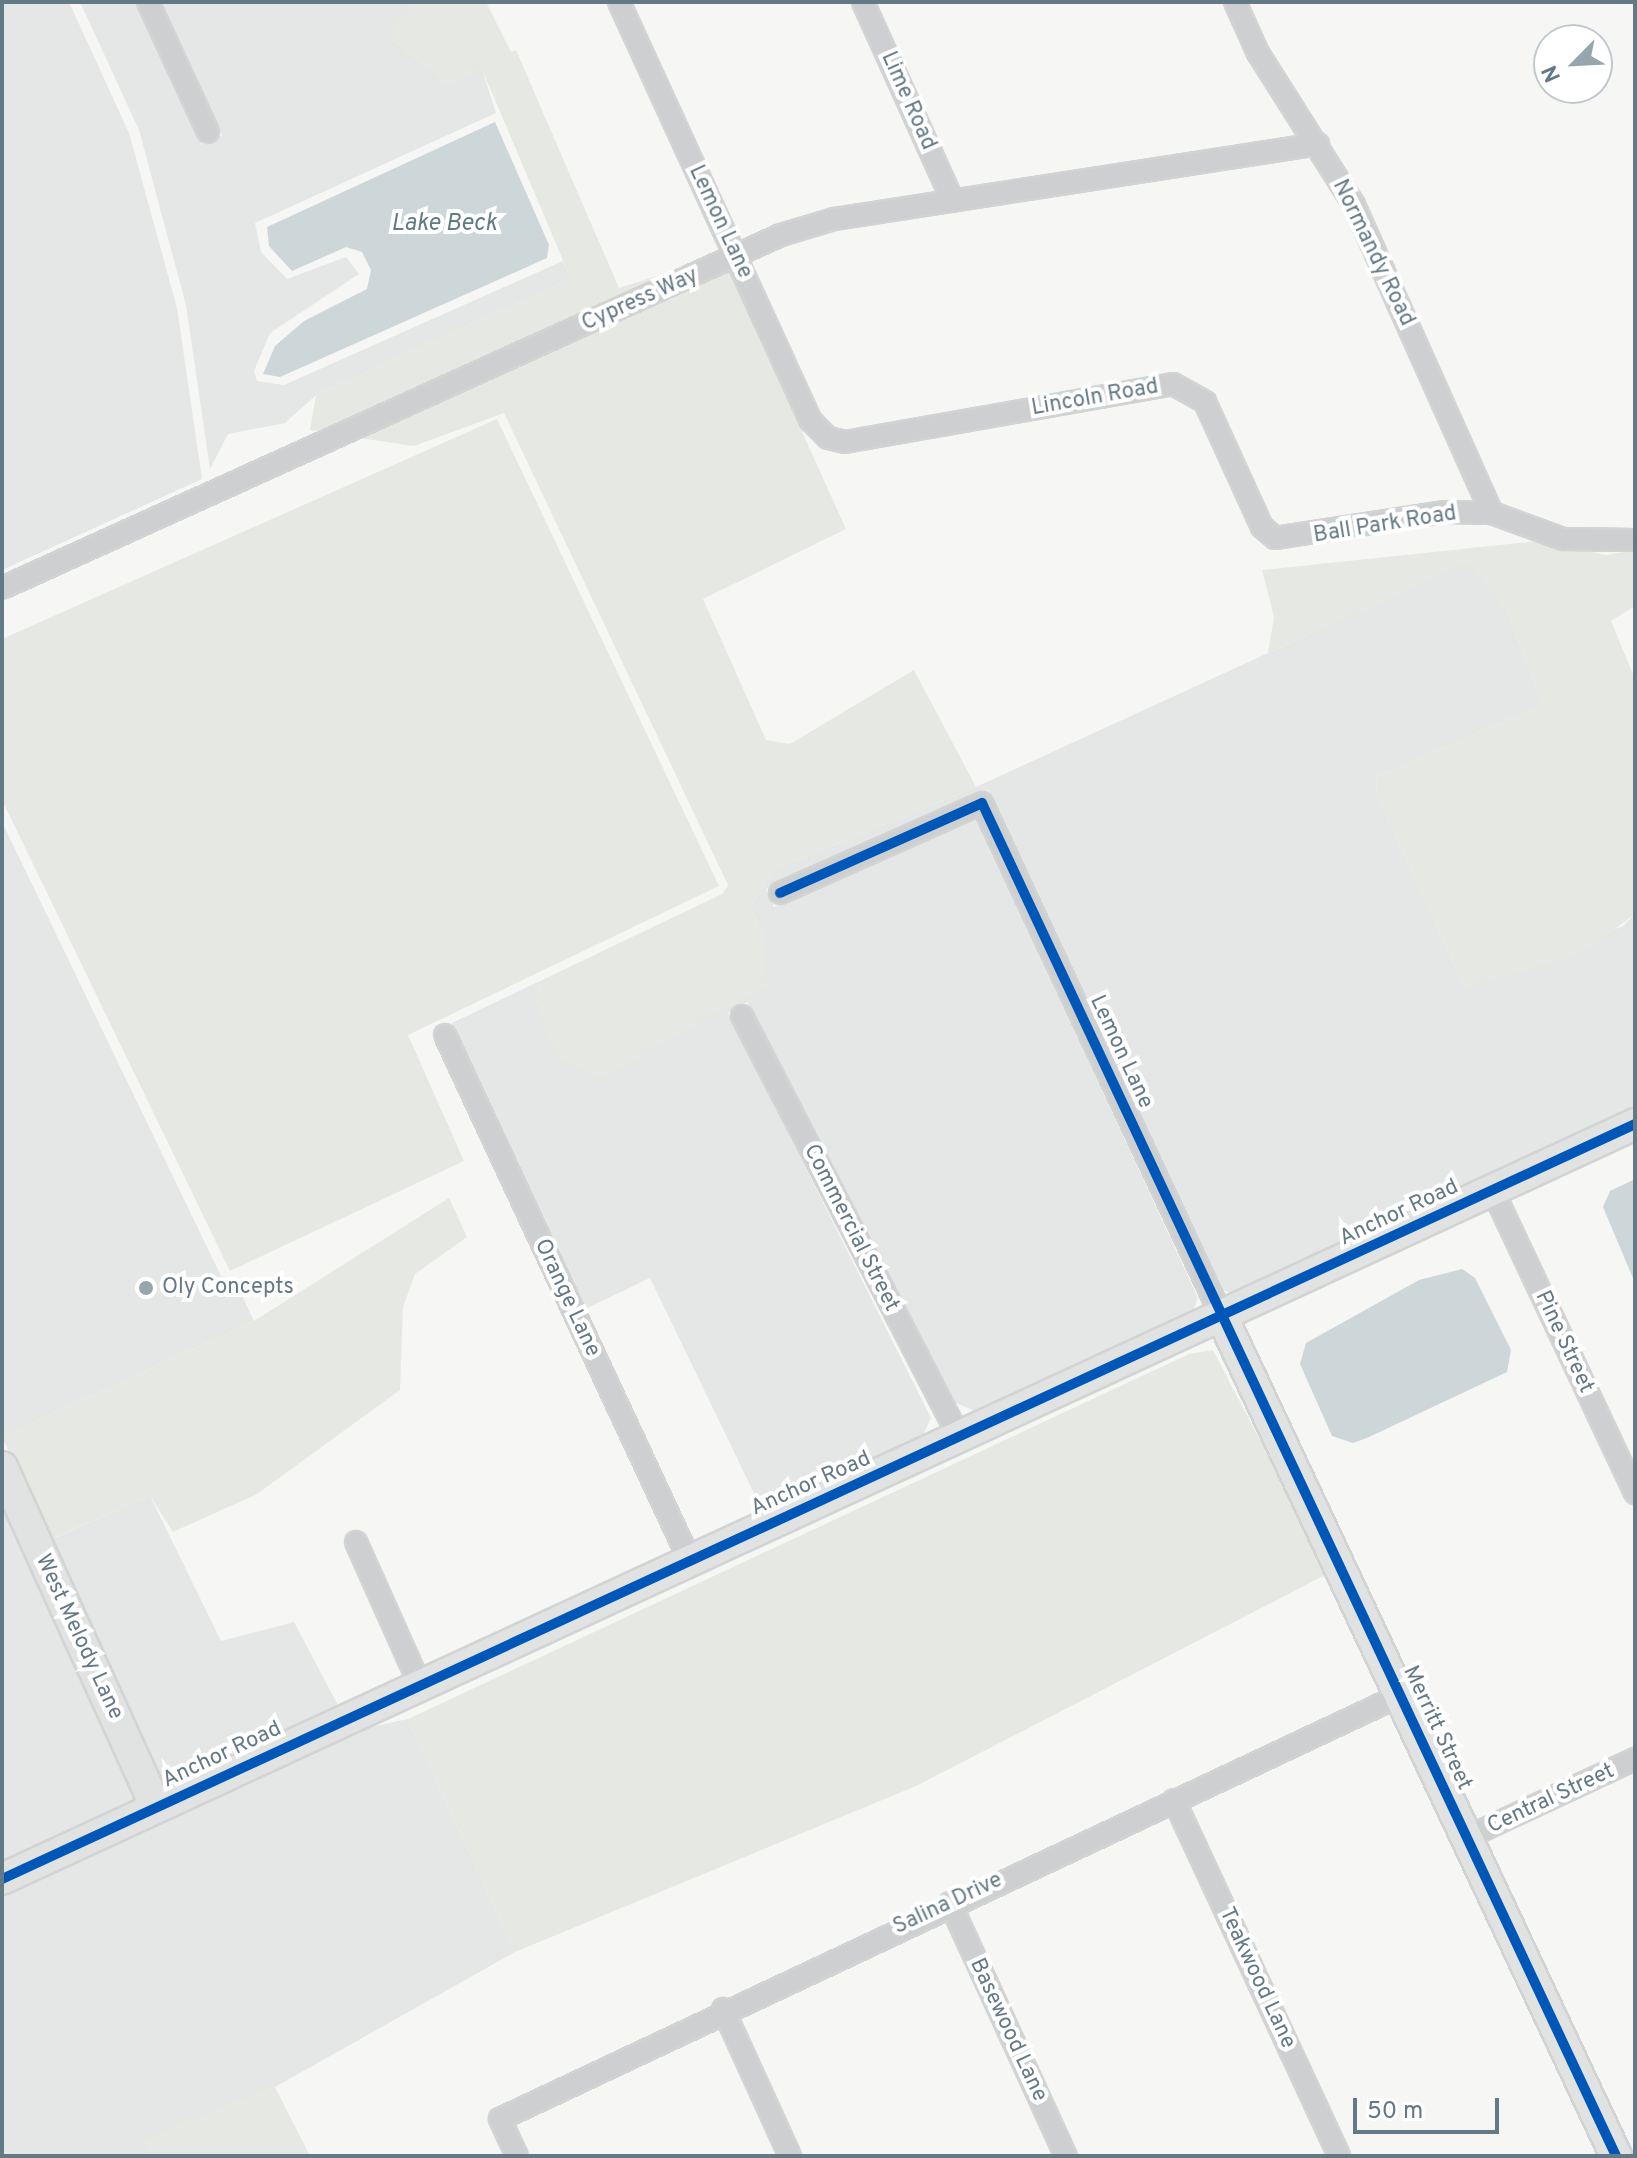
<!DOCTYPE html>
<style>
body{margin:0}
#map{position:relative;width:1637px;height:2158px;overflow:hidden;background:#f6f6f5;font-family:Overpass,sans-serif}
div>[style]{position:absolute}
.built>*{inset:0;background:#e5e6e6}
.green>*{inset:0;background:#e6e9e3}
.water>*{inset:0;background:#cdd6d8}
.roads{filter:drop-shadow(2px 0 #d2d4d4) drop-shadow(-2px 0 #d2d4d4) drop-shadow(0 2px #d2d4d4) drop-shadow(0 -2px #d2d4d4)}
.street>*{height:20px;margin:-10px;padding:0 10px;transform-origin:10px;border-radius:10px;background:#cdcfd0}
.secondary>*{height:30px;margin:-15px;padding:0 15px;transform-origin:15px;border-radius:15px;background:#e1e2e2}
.cycleway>*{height:10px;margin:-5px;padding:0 5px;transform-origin:5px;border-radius:5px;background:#0057b8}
.dots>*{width:22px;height:22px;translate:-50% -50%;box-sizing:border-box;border:4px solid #fff;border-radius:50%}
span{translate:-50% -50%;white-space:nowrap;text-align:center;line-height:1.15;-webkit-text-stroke:8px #fff;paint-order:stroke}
.street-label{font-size:22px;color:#647986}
.poi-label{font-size:22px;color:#647986}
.left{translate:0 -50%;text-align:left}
.water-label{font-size:24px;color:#607b83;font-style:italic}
.frame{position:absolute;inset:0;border:4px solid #647986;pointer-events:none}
.north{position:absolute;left:1533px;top:24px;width:80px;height:80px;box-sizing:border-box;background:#fff;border:2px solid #c1c9cf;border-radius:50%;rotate:246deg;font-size:22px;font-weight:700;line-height:32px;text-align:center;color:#647986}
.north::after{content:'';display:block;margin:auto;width:28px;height:36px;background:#97a5ad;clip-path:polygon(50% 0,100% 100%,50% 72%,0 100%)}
.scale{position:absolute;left:1353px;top:2098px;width:146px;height:36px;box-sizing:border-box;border:4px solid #647986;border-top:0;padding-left:10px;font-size:24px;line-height:28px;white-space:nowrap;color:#647986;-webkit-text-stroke:6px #fff;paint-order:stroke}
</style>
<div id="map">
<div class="built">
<i style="clip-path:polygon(2px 2px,69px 2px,129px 133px,177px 308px,202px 479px,2px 570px)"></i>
<i style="clip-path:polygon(80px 2px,136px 2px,202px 145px,222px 135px,161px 2px,434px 2px,392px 40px,449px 84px,481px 66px,496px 113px,255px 223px,261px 252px,287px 279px,346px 257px,359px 274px,270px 333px,254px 371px,257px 381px,284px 385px,563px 261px,571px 279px,316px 395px,285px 423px,228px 434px,210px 469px,186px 305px,139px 130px)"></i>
<i style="clip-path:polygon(1469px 561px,1505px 606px,1543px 705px,1376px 777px,1377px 795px,1465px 988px,1623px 926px,1635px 914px,1635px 1113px,1234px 1295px,1221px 1289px,988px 790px,766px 889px,774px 907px,976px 817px,1198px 1298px,1188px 1323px,986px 1416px,956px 1403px,747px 1002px,728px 1013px,931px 1418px,915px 1452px,765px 1516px,650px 1278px,585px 1309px,452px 1023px,540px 981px,536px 1004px,763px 937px,750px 907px,773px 870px,976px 787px)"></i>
<i style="clip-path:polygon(2px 822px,221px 1276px,234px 1279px,254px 1321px,2px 1437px)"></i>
<i style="clip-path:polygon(2px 1495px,142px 1803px,2px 1868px)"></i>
<i style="clip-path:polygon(150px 1496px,221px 1641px,294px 1622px,341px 1711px,163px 1794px,50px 1540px)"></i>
<i style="clip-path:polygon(408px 1719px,515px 1952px,275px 2087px,144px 2141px,150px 2156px,2px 2156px,2px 1890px,352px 1731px)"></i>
</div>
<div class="green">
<i style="clip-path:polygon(412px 2px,486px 2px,511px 52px,516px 50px,619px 288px,694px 264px,323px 432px,310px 430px,316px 395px,571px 279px,481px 67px,449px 84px,392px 40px,391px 23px)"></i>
<i style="clip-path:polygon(729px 270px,846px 529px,703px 599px,766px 740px,790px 744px,914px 670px,976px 787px,773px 870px,750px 907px,763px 937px,767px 985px,601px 1078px,554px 1054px,536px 1003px,540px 981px,722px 894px,728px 885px,504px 413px,414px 446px,360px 438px)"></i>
<i style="clip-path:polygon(497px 419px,719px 886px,408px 1035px,464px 1161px,230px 1271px,2px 800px,2px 639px)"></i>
<i style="clip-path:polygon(1538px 541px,1606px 555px,1635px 550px,1635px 606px,1611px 621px,1635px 679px,1635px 914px,1581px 954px,1465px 988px,1377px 795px,1376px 777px,1543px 705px,1505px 606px,1469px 562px,1268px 653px,1274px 617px,1262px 570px)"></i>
<i style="clip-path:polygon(449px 1198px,467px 1237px,415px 1274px,403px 1307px,400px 1390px,257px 1494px,173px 1532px,150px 1496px,49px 1540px,2px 1437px,254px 1321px)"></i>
<i style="clip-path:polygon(1213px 1350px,1329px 1573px,916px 1786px,515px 1952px,408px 1719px,1189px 1354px)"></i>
<i style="clip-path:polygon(275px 2087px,310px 2156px,150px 2156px,143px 2141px)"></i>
</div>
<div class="water">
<i style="clip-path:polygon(495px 122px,549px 245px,547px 258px,280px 377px,263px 374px,275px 346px,304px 321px,367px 289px,371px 270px,362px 252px,346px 247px,292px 271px,269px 246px,267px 227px)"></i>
<i style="clip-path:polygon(1635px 1179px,1635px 1283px,1603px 1207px,1610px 1191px)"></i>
<i style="clip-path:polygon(1462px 1269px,1475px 1278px,1511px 1350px,1507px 1372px,1367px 1438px,1353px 1443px,1332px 1436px,1300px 1364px,1306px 1343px,1419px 1280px)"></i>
</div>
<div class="roads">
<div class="street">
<i style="left:148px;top:2px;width:143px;rotate:65.2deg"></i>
<i style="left:619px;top:2px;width:461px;rotate:65.4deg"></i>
<i style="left:811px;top:421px;width:24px;rotate:45deg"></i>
<i style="left:828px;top:438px;width:17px;rotate:13deg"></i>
<i style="left:845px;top:442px;width:333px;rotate:-10deg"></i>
<i style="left:1173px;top:384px;width:37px;rotate:29deg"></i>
<i style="left:1205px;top:402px;width:137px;rotate:65.5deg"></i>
<i style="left:1262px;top:527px;width:17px;rotate:40deg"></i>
<i style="left:1275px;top:538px;width:172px;rotate:-8.7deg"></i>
<i style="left:1445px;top:512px;width:47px;rotate:1.2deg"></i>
<i style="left:1492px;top:513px;width:76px;rotate:20.1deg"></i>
<i style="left:1563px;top:539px;width:72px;rotate:0.8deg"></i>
<i style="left:863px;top:2px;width:218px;rotate:65.7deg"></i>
<i style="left:1235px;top:2px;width:56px;rotate:65.7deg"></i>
<i style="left:1258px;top:53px;width:180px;rotate:57.7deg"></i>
<i style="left:1354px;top:205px;width:338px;rotate:65.9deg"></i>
<i style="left:2px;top:588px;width:855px;rotate:-24.38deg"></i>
<i style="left:781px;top:235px;width:55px;rotate:-16.8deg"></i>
<i style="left:834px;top:219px;width:490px;rotate:-8.8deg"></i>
<i style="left:780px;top:893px;width:221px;rotate:-24deg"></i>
<i style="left:982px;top:803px;width:567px;rotate:64.97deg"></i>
<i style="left:742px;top:1016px;width:476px;rotate:62.7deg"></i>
<i style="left:445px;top:1035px;width:580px;rotate:65.02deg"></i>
<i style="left:1493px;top:1191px;width:334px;rotate:64.8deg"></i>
<i style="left:356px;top:1542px;width:157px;rotate:65.9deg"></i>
<i style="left:1174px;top:1800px;width:392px;rotate:65.1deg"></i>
<i style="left:1466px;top:1838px;width:187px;rotate:-25.1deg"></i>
<i style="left:950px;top:1903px;width:278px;rotate:65.4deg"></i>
<i style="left:723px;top:2009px;width:162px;rotate:65.5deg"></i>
<i style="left:517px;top:2156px;width:41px;rotate:-114.7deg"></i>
<i style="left:500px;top:2119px;width:994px;rotate:-25.2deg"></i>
</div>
<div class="secondary">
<i style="left:1222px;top:1317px;width:927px;rotate:64.84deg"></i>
<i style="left:2px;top:1467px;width:373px;rotate:65.6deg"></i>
<i style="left:2px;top:1879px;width:1799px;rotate:-24.81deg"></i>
</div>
</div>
<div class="cycleway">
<i style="left:780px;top:893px;width:221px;rotate:-24deg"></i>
<i style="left:982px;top:803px;width:1494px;rotate:64.89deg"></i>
<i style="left:2px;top:1879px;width:1799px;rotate:-24.81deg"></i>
</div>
<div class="dots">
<i style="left:146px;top:1288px;background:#97a5ad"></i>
</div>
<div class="street-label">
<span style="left:908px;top:101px;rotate:66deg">Lime Road</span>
<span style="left:720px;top:222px;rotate:65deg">Lemon Lane</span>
<span style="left:1373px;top:253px;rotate:64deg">Normandy Road</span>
<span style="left:640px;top:300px;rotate:-24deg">Cypress Way</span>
<span style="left:1095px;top:398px;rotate:-10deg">Lincoln Road</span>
<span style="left:1385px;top:525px;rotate:-9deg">Ball Park Road</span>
<span style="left:1121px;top:1052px;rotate:65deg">Lemon Lane</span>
<span style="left:1399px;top:1213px;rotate:-25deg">Anchor Road</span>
<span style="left:851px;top:1228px;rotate:63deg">Commercial Street</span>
<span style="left:567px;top:1298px;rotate:65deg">Orange Lane</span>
<span style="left:1564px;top:1342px;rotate:65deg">Pine Street</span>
<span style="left:811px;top:1484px;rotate:-24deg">Anchor Road</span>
<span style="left:79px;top:1637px;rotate:65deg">West Melody Lane</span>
<span style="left:1437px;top:1728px;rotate:65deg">Merritt Street</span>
<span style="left:222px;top:1755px;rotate:-25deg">Anchor Road</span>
<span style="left:1551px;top:1799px;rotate:-25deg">Central Street</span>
<span style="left:948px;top:1904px;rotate:-25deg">Salina Drive</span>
<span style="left:1257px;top:1978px;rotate:65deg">Teakwood Lane</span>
<span style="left:1008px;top:2030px;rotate:65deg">Basewood Lane</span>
</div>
<div class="poi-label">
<span class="left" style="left:162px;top:1288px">Oly Concepts</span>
</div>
<div class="water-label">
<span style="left:444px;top:225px">Lake Beck</span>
</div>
<div class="frame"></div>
<div class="north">N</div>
<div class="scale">50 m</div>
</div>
